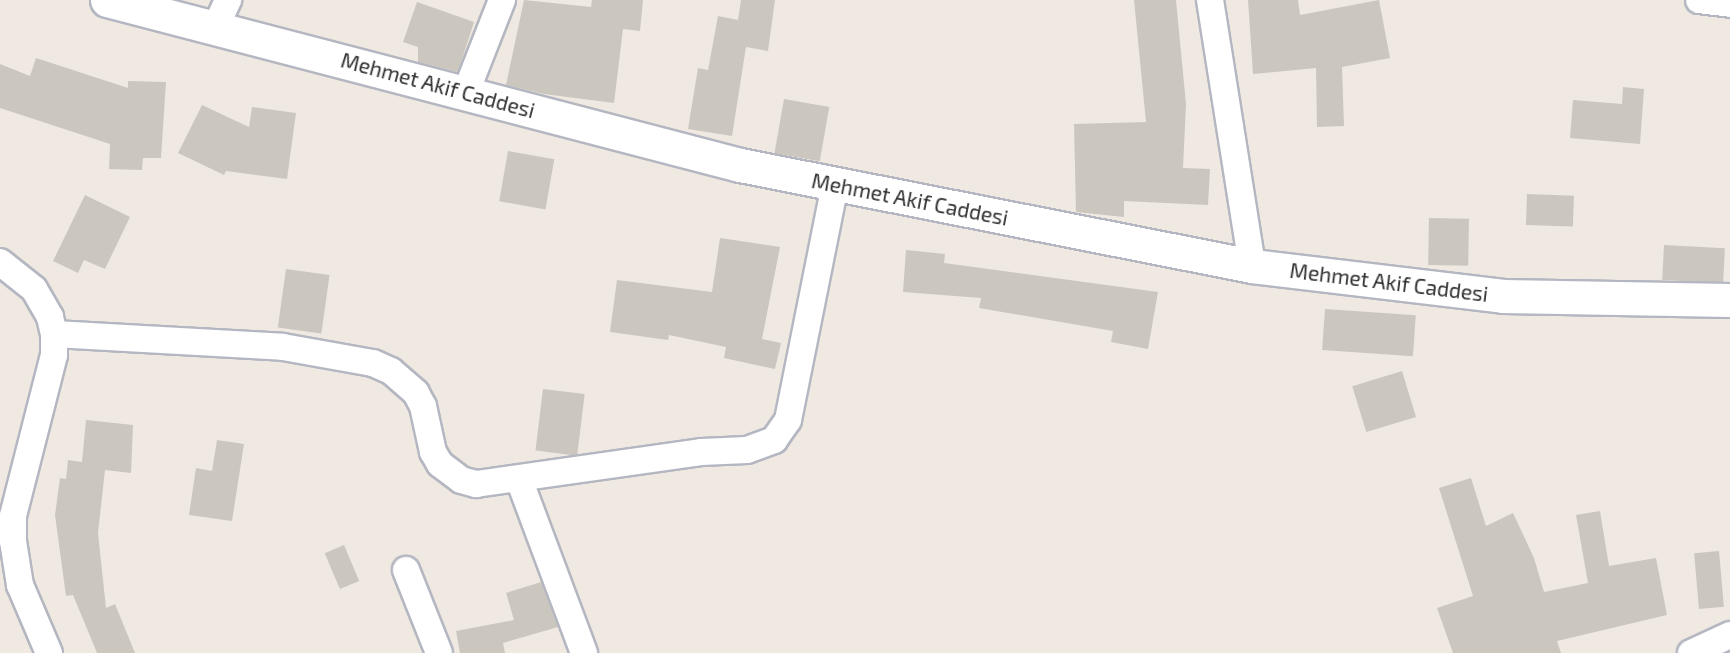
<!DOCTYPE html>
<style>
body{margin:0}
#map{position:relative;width:1730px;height:653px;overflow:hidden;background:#efe9e1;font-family:"Exo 2",sans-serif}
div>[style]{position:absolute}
.building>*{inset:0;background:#cbc7bf;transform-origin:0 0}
.roads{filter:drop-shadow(2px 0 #b4b7c1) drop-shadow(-2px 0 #b4b7c1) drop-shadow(0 2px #b4b7c1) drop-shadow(0 -2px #b4b7c1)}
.street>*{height:26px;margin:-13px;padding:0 13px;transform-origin:13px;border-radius:13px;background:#fff}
.secondary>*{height:33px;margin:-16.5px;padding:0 16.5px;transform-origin:16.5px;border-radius:16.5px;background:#fff}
span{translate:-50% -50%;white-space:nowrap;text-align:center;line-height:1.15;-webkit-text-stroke:4.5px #fff;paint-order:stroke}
.street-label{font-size:21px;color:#2e2e2e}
</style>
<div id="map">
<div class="building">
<i style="clip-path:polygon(524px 0,591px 7px,592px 0,643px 0,640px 31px,623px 29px,614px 103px,544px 94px,506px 85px)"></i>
<i style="clip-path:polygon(741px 0,775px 0,768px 51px,746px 47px,732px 136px,688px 129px,698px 68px,708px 70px,718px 16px,738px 20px)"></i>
<i style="clip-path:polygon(1134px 0,1176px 0,1186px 104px,1183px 168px,1210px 169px,1208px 205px,1124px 201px,1124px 217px,1076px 212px,1074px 124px,1146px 122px)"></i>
<i style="clip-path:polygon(1248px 0,1298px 0,1300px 15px,1379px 0,1390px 58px,1342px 67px,1344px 126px,1317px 127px,1316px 68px,1253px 74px)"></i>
<i style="clip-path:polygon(417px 2px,474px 22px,458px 72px,418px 62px,418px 47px,403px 42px)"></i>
<i style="clip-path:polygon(36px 58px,128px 88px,128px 81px,166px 82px,161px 158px,143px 158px,142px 170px,109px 169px,110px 144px,0 108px,0 64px,30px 76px)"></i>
<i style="clip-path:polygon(1623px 87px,1644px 89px,1640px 144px,1570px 138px,1573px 100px,1622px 104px)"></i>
<i style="left:784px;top:99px;width:46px;height:55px;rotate:10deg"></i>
<i style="clip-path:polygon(202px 105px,249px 127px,252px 107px,296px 113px,287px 179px,226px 171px,224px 175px,178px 153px)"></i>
<i style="left:508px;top:151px;width:47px;height:51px;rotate:10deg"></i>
<i style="left:1527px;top:194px;width:47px;height:31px;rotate:2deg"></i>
<i style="clip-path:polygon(85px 195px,130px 217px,105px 269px,84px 260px,78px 273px,53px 261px)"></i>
<i style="left:1429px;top:218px;width:40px;height:47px;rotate:1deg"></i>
<i style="clip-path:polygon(720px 238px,780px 247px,762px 339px,781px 343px,775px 369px,724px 358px,726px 347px,669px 335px,668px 340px,610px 332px,617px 280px,712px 292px)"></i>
<i style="left:1664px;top:245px;width:61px;height:35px;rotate:3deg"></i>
<i style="clip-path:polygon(906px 250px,945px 254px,944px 263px,1158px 292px,1148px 349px,1111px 342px,1113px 331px,979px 308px,981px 298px,903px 292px)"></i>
<i style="left:286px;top:269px;width:44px;height:59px;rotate:8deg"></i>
<i style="left:1325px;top:309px;width:91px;height:41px;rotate:4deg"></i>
<i style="left:1402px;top:371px;width:48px;height:52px;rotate:73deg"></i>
<i style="left:543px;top:389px;width:42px;height:62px;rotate:7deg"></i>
<i style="clip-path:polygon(86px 420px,133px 425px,131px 473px,105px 470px,98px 533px,106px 608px,115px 604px,135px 653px,97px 653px,73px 595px,66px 596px,55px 515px,60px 478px,66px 479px,68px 460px,82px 462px)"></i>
<i style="clip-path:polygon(217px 440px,244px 444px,232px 521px,189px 515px,196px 468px,212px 471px)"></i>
<i style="clip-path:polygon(1471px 478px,1486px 526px,1513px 513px,1534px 558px,1544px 592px,1588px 583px,1576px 515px,1600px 511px,1609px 566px,1656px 558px,1667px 615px,1557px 641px,1561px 653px,1453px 653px,1437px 608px,1473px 596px,1439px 488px)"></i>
<i style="left:344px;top:545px;width:39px;height:21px;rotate:67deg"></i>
<i style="left:1719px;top:551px;width:56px;height:25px;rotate:85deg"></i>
<i style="clip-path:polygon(541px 582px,558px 627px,503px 643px,505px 653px,460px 653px,456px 631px,514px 620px,506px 593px)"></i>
</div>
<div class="roads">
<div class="street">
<i style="left:1210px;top:0;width:269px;rotate:81deg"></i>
<i style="left:1699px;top:0;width:31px;rotate:7deg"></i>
<i style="left:216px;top:26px;width:29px;rotate:-65deg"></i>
<i style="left:466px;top:92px;width:99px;rotate:-68.6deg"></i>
<i style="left:0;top:262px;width:43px;rotate:38.5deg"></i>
<i style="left:34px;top:289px;width:32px;rotate:60deg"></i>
<i style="left:50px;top:317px;width:17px;rotate:77deg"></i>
<i style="left:54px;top:334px;width:21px;rotate:90deg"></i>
<i style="left:54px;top:355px;width:166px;rotate:104.3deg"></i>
<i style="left:13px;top:516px;width:25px;rotate:90deg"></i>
<i style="left:13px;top:541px;width:45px;rotate:81deg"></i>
<i style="left:20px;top:585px;width:74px;rotate:66.9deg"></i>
<i style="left:54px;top:334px;width:229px;rotate:3.2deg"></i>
<i style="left:283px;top:347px;width:91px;rotate:10.1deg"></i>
<i style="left:373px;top:363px;width:20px;rotate:24deg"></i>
<i style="left:391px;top:371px;width:33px;rotate:41deg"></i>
<i style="left:416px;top:393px;width:15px;rotate:62deg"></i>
<i style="left:423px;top:406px;width:47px;rotate:77.7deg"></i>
<i style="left:433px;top:452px;width:14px;rotate:60deg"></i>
<i style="left:440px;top:464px;width:26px;rotate:37deg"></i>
<i style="left:461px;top:480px;width:16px;rotate:15deg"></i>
<i style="left:476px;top:484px;width:227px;rotate:-8.1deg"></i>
<i style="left:701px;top:452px;width:46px;rotate:-2.5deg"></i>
<i style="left:747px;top:450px;width:29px;rotate:-20deg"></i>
<i style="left:774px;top:440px;width:24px;rotate:-55deg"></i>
<i style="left:788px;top:420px;width:240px;rotate:-78.7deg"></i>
<i style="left:519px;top:479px;width:186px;rotate:69.5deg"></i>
<i style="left:406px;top:570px;width:89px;rotate:68.3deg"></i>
<i style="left:1691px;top:653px;width:43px;rotate:-24.8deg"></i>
</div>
<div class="secondary">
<i style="left:107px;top:0;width:654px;rotate:14.61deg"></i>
<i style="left:740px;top:165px;width:522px;rotate:11.16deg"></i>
<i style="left:1252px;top:266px;width:253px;rotate:6.8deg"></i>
<i style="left:1503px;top:296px;width:227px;rotate:1deg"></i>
</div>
</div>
<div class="street-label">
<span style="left:438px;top:85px;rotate:15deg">Mehmet Akif Caddesi</span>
<span style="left:910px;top:199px;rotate:11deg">Mehmet Akif Caddesi</span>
<span style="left:1389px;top:282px;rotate:7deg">Mehmet Akif Caddesi</span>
</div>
</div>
